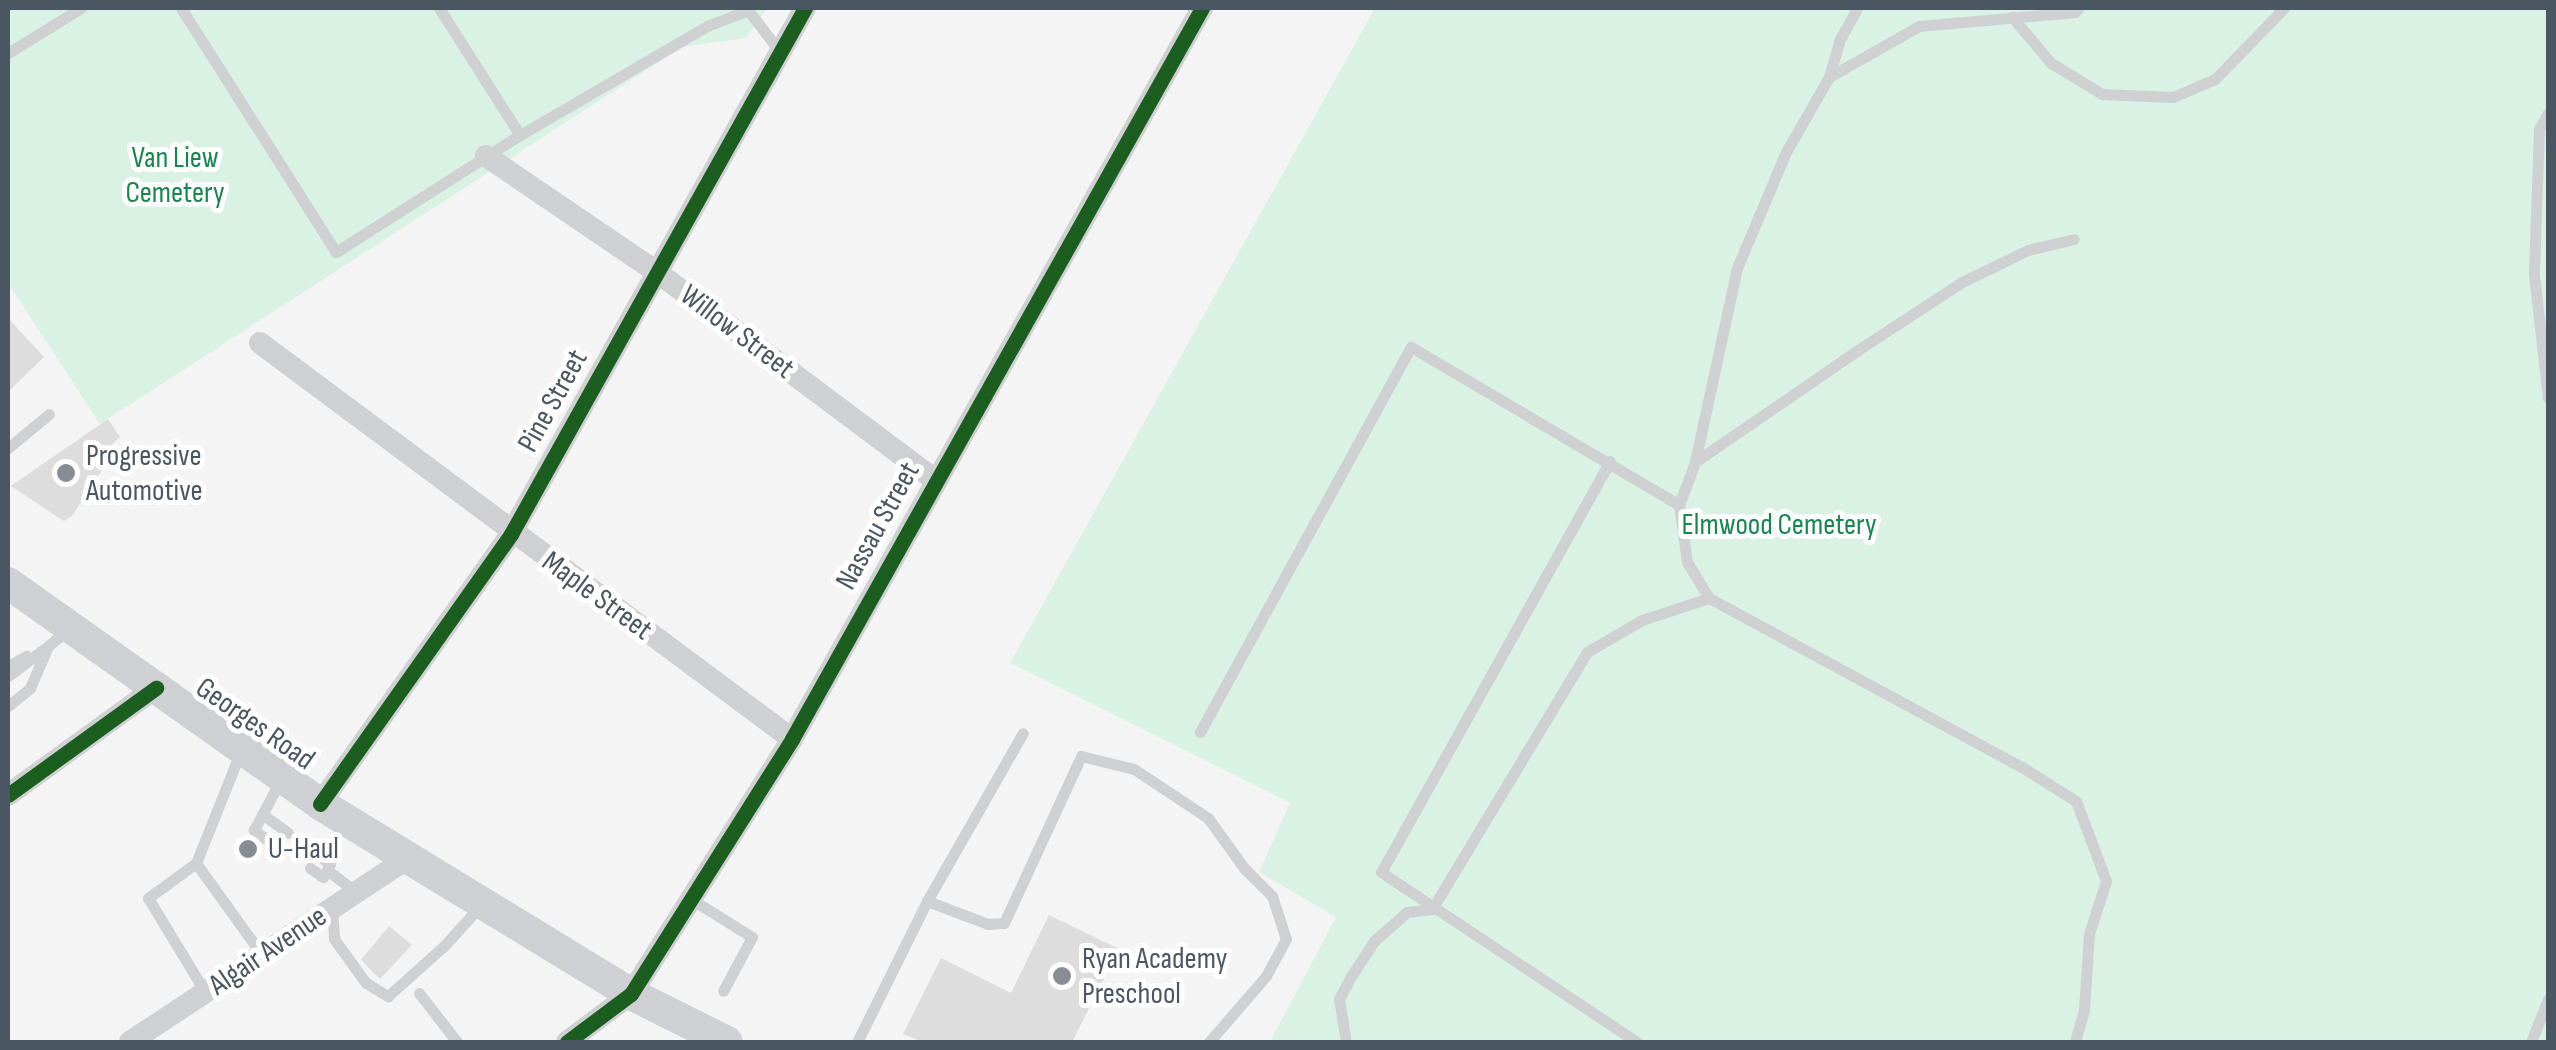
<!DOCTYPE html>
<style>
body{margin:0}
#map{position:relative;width:2556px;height:1050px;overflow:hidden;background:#f4f4f4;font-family:"Sofia Sans Condensed",sans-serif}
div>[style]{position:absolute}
.green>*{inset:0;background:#d9f2e3}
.building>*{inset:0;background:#ddddde}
.lane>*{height:11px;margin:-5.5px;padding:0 5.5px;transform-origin:5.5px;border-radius:5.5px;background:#ced0d2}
.street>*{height:22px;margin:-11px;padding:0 11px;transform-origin:11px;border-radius:11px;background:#ced0d2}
.secondary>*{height:32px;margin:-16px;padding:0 16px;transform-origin:16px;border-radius:16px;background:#ced0d4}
.cycleway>*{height:15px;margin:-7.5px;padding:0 7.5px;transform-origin:7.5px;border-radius:7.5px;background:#1b5e20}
.dots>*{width:28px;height:28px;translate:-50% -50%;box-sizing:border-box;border:5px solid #fff;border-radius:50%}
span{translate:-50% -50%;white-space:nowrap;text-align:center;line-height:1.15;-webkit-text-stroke:10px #fff;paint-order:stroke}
.park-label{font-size:30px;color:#17864f}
.street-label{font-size:30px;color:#4a5661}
.poi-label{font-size:30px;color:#4a5661}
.left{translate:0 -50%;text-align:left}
.frame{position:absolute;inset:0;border:10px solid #4a5661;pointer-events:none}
</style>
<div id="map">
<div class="green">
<i style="clip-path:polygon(8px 8px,767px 8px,746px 38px,682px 47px,100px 424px,8px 283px)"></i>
<i style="clip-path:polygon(1375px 8px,2548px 8px,2548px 1042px,1270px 1042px,1336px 917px,1259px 872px,1290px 803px,1010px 663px)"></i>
</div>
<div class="building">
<i style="clip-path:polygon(8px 318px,44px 357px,8px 392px)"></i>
<i style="clip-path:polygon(108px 419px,120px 437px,102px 454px,106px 464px,72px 516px,64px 521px,11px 486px)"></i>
<i style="clip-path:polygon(1049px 915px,1119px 949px,1072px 1042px,922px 1042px,903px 1034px,941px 958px,1011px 993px)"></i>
<i style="clip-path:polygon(389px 926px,412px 945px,380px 979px,361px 960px)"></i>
</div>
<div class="lane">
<i style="left:181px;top:8px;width:289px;rotate:57.6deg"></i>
<i style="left:336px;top:252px;width:218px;rotate:-32.5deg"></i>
<i style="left:520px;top:135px;width:216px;rotate:-30.2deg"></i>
<i style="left:707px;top:26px;width:44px;rotate:-21.3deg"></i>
<i style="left:748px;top:10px;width:53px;rotate:52.7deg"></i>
<i style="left:439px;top:8px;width:151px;rotate:57.5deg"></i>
<i style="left:2012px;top:17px;width:60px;rotate:49.7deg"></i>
<i style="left:2051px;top:63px;width:60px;rotate:31.3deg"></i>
<i style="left:2102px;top:94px;width:71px;rotate:2.4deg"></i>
<i style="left:2173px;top:97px;width:46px;rotate:-23.2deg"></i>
<i style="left:2215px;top:79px;width:99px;rotate:-45.8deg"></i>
<i style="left:8px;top:53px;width:86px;rotate:-31.7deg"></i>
<i style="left:1829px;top:77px;width:37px;rotate:-74deg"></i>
<i style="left:1839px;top:41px;width:38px;rotate:-61deg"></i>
<i style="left:2548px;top:113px;width:18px;rotate:119deg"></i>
<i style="left:2539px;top:129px;width:146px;rotate:92deg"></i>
<i style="left:2534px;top:275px;width:124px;rotate:83.5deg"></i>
<i style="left:8px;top:448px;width:53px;rotate:-39.7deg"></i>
<i style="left:1610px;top:461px;width:470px;rotate:119.1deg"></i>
<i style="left:1381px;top:872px;width:307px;rotate:33.6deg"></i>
<i style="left:1695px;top:462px;width:198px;rotate:-77.8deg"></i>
<i style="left:1737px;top:268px;width:126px;rotate:-67.1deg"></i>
<i style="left:1786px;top:152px;width:86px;rotate:-60.2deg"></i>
<i style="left:1829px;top:77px;width:103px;rotate:-29.5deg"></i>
<i style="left:1919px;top:26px;width:157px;rotate:-5.1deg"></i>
<i style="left:2075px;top:12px;width:5px;rotate:-53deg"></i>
<i style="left:1679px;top:505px;width:46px;rotate:-69.6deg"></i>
<i style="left:1695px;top:462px;width:198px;rotate:-34.5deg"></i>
<i style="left:1858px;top:350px;width:124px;rotate:-33.2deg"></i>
<i style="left:1962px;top:282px;width:73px;rotate:-25.9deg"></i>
<i style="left:2028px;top:250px;width:47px;rotate:-13.4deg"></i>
<i style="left:8px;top:666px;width:21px;rotate:-29deg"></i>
<i style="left:8px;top:676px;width:45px;rotate:-36.9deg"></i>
<i style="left:8px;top:706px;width:28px;rotate:-39deg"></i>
<i style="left:30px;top:688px;width:46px;rotate:-66.8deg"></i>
<i style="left:48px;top:646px;width:26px;rotate:-39deg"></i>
<i style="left:1200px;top:732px;width:439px;rotate:-61.3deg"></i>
<i style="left:1411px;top:347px;width:311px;rotate:30.5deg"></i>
<i style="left:1679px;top:505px;width:58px;rotate:82deg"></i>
<i style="left:1687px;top:562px;width:42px;rotate:58.6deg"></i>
<i style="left:1709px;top:598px;width:356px;rotate:28.4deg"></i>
<i style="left:2022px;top:767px;width:64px;rotate:32.2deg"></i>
<i style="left:2076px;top:801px;width:85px;rotate:69.4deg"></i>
<i style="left:2106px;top:881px;width:56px;rotate:107.8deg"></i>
<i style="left:2089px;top:934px;width:76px;rotate:93.8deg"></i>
<i style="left:2084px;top:1010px;width:33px;rotate:106deg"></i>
<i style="left:262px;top:814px;width:32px;rotate:36deg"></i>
<i style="left:277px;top:847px;width:29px;rotate:-144deg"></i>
<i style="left:254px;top:830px;width:55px;rotate:-62deg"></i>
<i style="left:196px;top:863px;width:113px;rotate:54.3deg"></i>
<i style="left:310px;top:868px;width:16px;rotate:35deg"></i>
<i style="left:323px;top:877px;width:15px;rotate:-62deg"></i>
<i style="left:330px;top:864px;width:15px;rotate:-143deg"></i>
<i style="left:327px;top:870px;width:36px;rotate:37deg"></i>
<i style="left:691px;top:899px;width:72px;rotate:31.9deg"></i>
<i style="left:752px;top:937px;width:61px;rotate:118.2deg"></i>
<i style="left:927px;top:901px;width:65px;rotate:20.7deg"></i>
<i style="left:988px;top:924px;width:16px;rotate:-4deg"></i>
<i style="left:1004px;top:923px;width:184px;rotate:-65.2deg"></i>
<i style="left:1081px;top:756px;width:55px;rotate:13.8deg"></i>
<i style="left:1134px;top:769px;width:89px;rotate:33.5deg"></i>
<i style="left:1208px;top:818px;width:62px;rotate:54.2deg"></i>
<i style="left:1244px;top:868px;width:40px;rotate:45deg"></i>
<i style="left:1272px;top:896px;width:45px;rotate:72deg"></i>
<i style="left:1286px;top:939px;width:42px;rotate:118.4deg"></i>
<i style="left:1266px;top:976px;width:87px;rotate:130.8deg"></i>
<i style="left:332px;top:908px;width:31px;rotate:86deg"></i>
<i style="left:334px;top:939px;width:54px;rotate:54deg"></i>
<i style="left:366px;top:983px;width:26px;rotate:31deg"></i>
<i style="left:388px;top:996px;width:75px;rotate:-41.8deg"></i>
<i style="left:444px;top:946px;width:55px;rotate:-47.9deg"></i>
<i style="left:205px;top:992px;width:110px;rotate:-121.2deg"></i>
<i style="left:148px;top:898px;width:59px;rotate:-36.1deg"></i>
<i style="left:196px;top:863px;width:118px;rotate:-68.2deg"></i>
<i style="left:419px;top:993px;width:62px;rotate:52.2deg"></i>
<i style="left:857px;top:1042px;width:157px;rotate:-63.6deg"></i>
<i style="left:927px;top:901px;width:193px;rotate:-60.3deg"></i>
<i style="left:1346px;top:1042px;width:44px;rotate:-99.2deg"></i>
<i style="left:1339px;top:999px;width:27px;rotate:-62deg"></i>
<i style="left:1352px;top:975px;width:40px;rotate:-57.1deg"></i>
<i style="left:1374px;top:941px;width:44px;rotate:-41.3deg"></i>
<i style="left:1407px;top:912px;width:25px;rotate:-7deg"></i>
<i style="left:1432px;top:909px;width:300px;rotate:-58.9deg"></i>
<i style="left:1587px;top:652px;width:64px;rotate:-30.2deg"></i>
<i style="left:1642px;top:620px;width:71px;rotate:-18.2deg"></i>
<i style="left:2531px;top:1042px;width:46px;rotate:-68.4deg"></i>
</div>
<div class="street">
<i style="left:486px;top:156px;width:207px;rotate:34.2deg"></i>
<i style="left:657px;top:272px;width:347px;rotate:36.8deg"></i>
<i style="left:260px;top:343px;width:663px;rotate:36.66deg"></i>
<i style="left:8px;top:795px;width:183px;rotate:-35.9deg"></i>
<i style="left:320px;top:804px;width:331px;rotate:-54.7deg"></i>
<i style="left:511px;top:534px;width:603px;rotate:-60.8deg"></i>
<i style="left:130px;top:1042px;width:332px;rotate:-33.5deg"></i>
<i style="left:567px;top:1042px;width:80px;rotate:-36.9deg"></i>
<i style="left:631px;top:994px;width:302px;rotate:-57.7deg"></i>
<i style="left:792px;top:739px;width:838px;rotate:-60.71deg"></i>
</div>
<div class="secondary">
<i style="left:8px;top:583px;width:382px;rotate:35.3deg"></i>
<i style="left:320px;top:804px;width:364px;rotate:31.4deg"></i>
<i style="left:631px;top:994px;width:107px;rotate:26.6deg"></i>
</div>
<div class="cycleway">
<i style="left:8px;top:795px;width:183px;rotate:-35.9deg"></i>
<i style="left:320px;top:804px;width:331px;rotate:-54.7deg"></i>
<i style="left:511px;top:534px;width:603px;rotate:-60.8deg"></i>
<i style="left:567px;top:1042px;width:80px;rotate:-36.9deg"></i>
<i style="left:631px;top:994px;width:302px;rotate:-57.7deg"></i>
<i style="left:792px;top:739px;width:838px;rotate:-60.71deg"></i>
</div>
<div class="dots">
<i style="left:66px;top:473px;background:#868d94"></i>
<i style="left:248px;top:849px;background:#868d94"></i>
<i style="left:1062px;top:976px;background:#868d94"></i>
</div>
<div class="park-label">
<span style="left:175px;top:175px">Van Liew<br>Cemetery</span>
<span style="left:1779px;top:525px">Elmwood Cemetery</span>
</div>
<div class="street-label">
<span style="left:737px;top:332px;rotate:37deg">Willow Street</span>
<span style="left:553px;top:401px;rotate:-61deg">Pine Street</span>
<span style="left:878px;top:526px;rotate:-61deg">Nassau Street</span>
<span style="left:597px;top:596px;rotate:36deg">Maple Street</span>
<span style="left:255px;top:724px;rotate:35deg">Georges Road</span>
<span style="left:268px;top:951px;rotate:-34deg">Algair Avenue</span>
</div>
<div class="poi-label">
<span class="left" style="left:86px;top:473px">Progressive<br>Automotive</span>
<span class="left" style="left:268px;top:849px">U-Haul</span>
<span class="left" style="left:1082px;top:976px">Ryan Academy<br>Preschool</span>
</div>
<div class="frame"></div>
</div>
